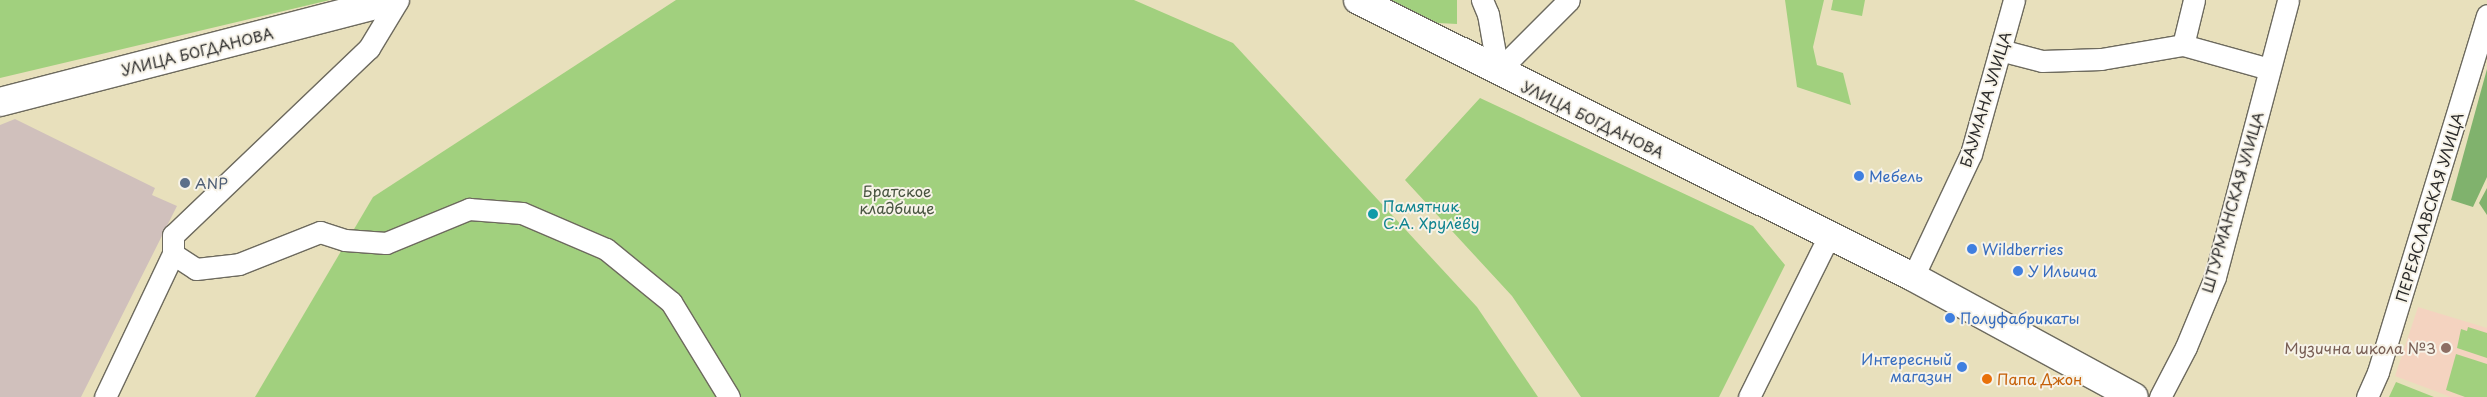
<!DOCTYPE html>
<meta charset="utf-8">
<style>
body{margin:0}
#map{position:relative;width:2487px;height:397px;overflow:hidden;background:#e8e0bc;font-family:"Playpen Sans",sans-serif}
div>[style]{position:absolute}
.built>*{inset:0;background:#f4d3c0}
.industrial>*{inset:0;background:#d0c0bc}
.green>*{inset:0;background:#a1d07e}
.forest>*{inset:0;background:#80b26d}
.roads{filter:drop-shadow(1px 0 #6d6a5e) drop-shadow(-1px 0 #6d6a5e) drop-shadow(0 1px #6d6a5e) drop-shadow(0 -1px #6d6a5e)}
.minor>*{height:21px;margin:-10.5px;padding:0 10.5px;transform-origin:10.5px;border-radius:10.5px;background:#fff}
.primary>*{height:28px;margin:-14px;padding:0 14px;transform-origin:14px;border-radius:14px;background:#fff}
.dots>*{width:14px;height:14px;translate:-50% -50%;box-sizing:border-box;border:2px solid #f7f3e8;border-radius:50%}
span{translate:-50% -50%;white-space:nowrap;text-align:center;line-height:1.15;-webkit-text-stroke:4px #f7f3e8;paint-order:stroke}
.street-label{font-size:15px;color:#2b2b2b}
.shop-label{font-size:15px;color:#366cbe}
.left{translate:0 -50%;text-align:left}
.right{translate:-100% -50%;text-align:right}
.service-label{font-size:15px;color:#4e5e75}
.park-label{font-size:15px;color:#485440}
.culture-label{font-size:15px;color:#0d838f}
.education-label{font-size:15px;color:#785e54}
.food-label{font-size:15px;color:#c56008}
</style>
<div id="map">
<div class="built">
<i style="clip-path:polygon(2418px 307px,2487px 328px,2487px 397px,2451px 397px,2395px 376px)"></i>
</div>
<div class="industrial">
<i style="clip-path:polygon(15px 119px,155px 188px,152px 195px,177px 206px,81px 397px,0 397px,0 125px)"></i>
</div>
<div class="green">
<i style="clip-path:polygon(0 0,330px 0,0 78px)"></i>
<i style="clip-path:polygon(676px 0,1134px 0,1233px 43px,1477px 307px,1538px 397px,255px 397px,373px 197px)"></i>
<i style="clip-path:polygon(1389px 0,1457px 0,1457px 24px,1438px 23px)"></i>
<i style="clip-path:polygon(1785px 0,1824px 0,1813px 47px,1817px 65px,1843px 73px,1851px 105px,1797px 87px)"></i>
<i style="clip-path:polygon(1833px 0,1865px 0,1862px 16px,1831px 10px)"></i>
<i style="clip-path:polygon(1480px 98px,1753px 226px,1785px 265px,1719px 397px,1581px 397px,1512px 296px,1405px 180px)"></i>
<i style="clip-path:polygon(2468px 327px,2487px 333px,2487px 358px,2457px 348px,2461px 329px,2467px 331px)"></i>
<i style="clip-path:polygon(2456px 354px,2487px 364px,2487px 397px,2465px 397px,2446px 390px)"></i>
<i style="clip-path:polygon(2396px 382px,2434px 397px,2389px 397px)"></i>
</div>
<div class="forest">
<i style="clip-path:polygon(2487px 69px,2487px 177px,2473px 207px,2451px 200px)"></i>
<i style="clip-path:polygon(2487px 188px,2487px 215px,2479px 203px)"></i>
</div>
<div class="roads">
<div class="minor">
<i style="left:398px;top:0;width:56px;rotate:121.1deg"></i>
<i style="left:369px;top:48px;width:271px;rotate:136.3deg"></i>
<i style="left:173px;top:235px;width:19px;rotate:90deg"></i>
<i style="left:173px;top:254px;width:27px;rotate:33deg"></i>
<i style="left:196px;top:269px;width:43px;rotate:-6.6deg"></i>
<i style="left:239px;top:264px;width:87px;rotate:-21.6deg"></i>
<i style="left:320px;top:232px;width:26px;rotate:18deg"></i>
<i style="left:345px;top:240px;width:41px;rotate:4.2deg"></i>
<i style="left:386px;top:243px;width:90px;rotate:-22.3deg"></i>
<i style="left:469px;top:209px;width:53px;rotate:4.3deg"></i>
<i style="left:522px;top:213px;width:91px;rotate:23.2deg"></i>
<i style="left:606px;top:249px;width:84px;rotate:39.2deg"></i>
<i style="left:671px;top:302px;width:111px;rotate:58.6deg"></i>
<i style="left:1482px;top:0;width:15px;rotate:67deg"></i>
<i style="left:1488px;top:14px;width:58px;rotate:80deg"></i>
<i style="left:2194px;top:0;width:46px;rotate:103.7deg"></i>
<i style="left:2183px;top:45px;width:89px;rotate:15.6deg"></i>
<i style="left:2000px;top:50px;width:43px;rotate:14.7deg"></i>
<i style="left:2042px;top:61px;width:59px;rotate:-1.9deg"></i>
<i style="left:2101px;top:59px;width:83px;rotate:-9.7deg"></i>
<i style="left:1498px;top:71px;width:100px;rotate:-45deg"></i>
<i style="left:1913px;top:277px;width:136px;rotate:-64.8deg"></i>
<i style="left:1971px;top:154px;width:160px;rotate:-74.4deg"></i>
<i style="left:105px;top:397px;width:158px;rotate:-64.6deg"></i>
<i style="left:1749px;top:397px;width:180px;rotate:-63.6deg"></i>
<i style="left:2160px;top:397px;width:56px;rotate:-62.5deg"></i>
<i style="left:2186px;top:347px;width:76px;rotate:-67.5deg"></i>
<i style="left:2215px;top:277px;width:286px;rotate:-75.2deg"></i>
<i style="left:2367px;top:397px;width:27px;rotate:-66deg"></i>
<i style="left:2378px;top:372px;width:373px;rotate:-73deg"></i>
</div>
<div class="primary">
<i style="left:1358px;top:0;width:620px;rotate:26.52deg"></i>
<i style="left:1913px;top:277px;width:251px;rotate:28.5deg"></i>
<i style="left:0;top:102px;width:407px;rotate:-14.5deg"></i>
</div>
</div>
<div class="dots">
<i style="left:1859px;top:176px;background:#3f7fe0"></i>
<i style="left:185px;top:183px;background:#5c6f8a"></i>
<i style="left:1373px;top:214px;background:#0f9aa8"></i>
<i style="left:1972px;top:249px;background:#3f7fe0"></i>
<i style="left:2018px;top:271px;background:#3f7fe0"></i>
<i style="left:1950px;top:318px;background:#3f7fe0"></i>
<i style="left:2446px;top:348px;background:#8d6e63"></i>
<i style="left:1962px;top:367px;background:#3f7fe0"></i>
<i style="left:1987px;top:379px;background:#e8710a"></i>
</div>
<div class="street-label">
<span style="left:197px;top:51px;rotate:-14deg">УЛИЦА БОГДАНОВА</span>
<span style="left:1985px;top:99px;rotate:-73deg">БАУМАНА УЛИЦА</span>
<span style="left:1593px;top:119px;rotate:26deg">УЛИЦА БОГДАНОВА</span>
<span style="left:2232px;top:202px;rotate:-74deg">ШТУРМАНСКАЯ УЛИЦА</span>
<span style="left:2429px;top:207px;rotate:-73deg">ПЕРЕЯСЛАВСКАЯ УЛИЦА</span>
</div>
<div class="shop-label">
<span class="left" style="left:1869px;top:176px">Мебель</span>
<span class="left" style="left:1982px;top:249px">Wildberries</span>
<span class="left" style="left:2028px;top:271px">У Ильича</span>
<span class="left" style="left:1960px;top:318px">Полуфабрикаты</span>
<span class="right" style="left:1952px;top:367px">Интересный<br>магазин</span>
</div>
<div class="service-label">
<span class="left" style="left:195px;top:183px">ANP</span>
</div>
<div class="park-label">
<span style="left:897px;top:199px">Братское<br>кладбище</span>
</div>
<div class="culture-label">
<span class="left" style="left:1383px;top:214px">Памятник<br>С.А. Хрулёву</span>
</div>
<div class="education-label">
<span class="right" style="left:2436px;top:348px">Музична школа №3</span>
</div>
<div class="food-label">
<span class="left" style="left:1997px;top:379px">Папа Джон</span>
</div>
</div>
